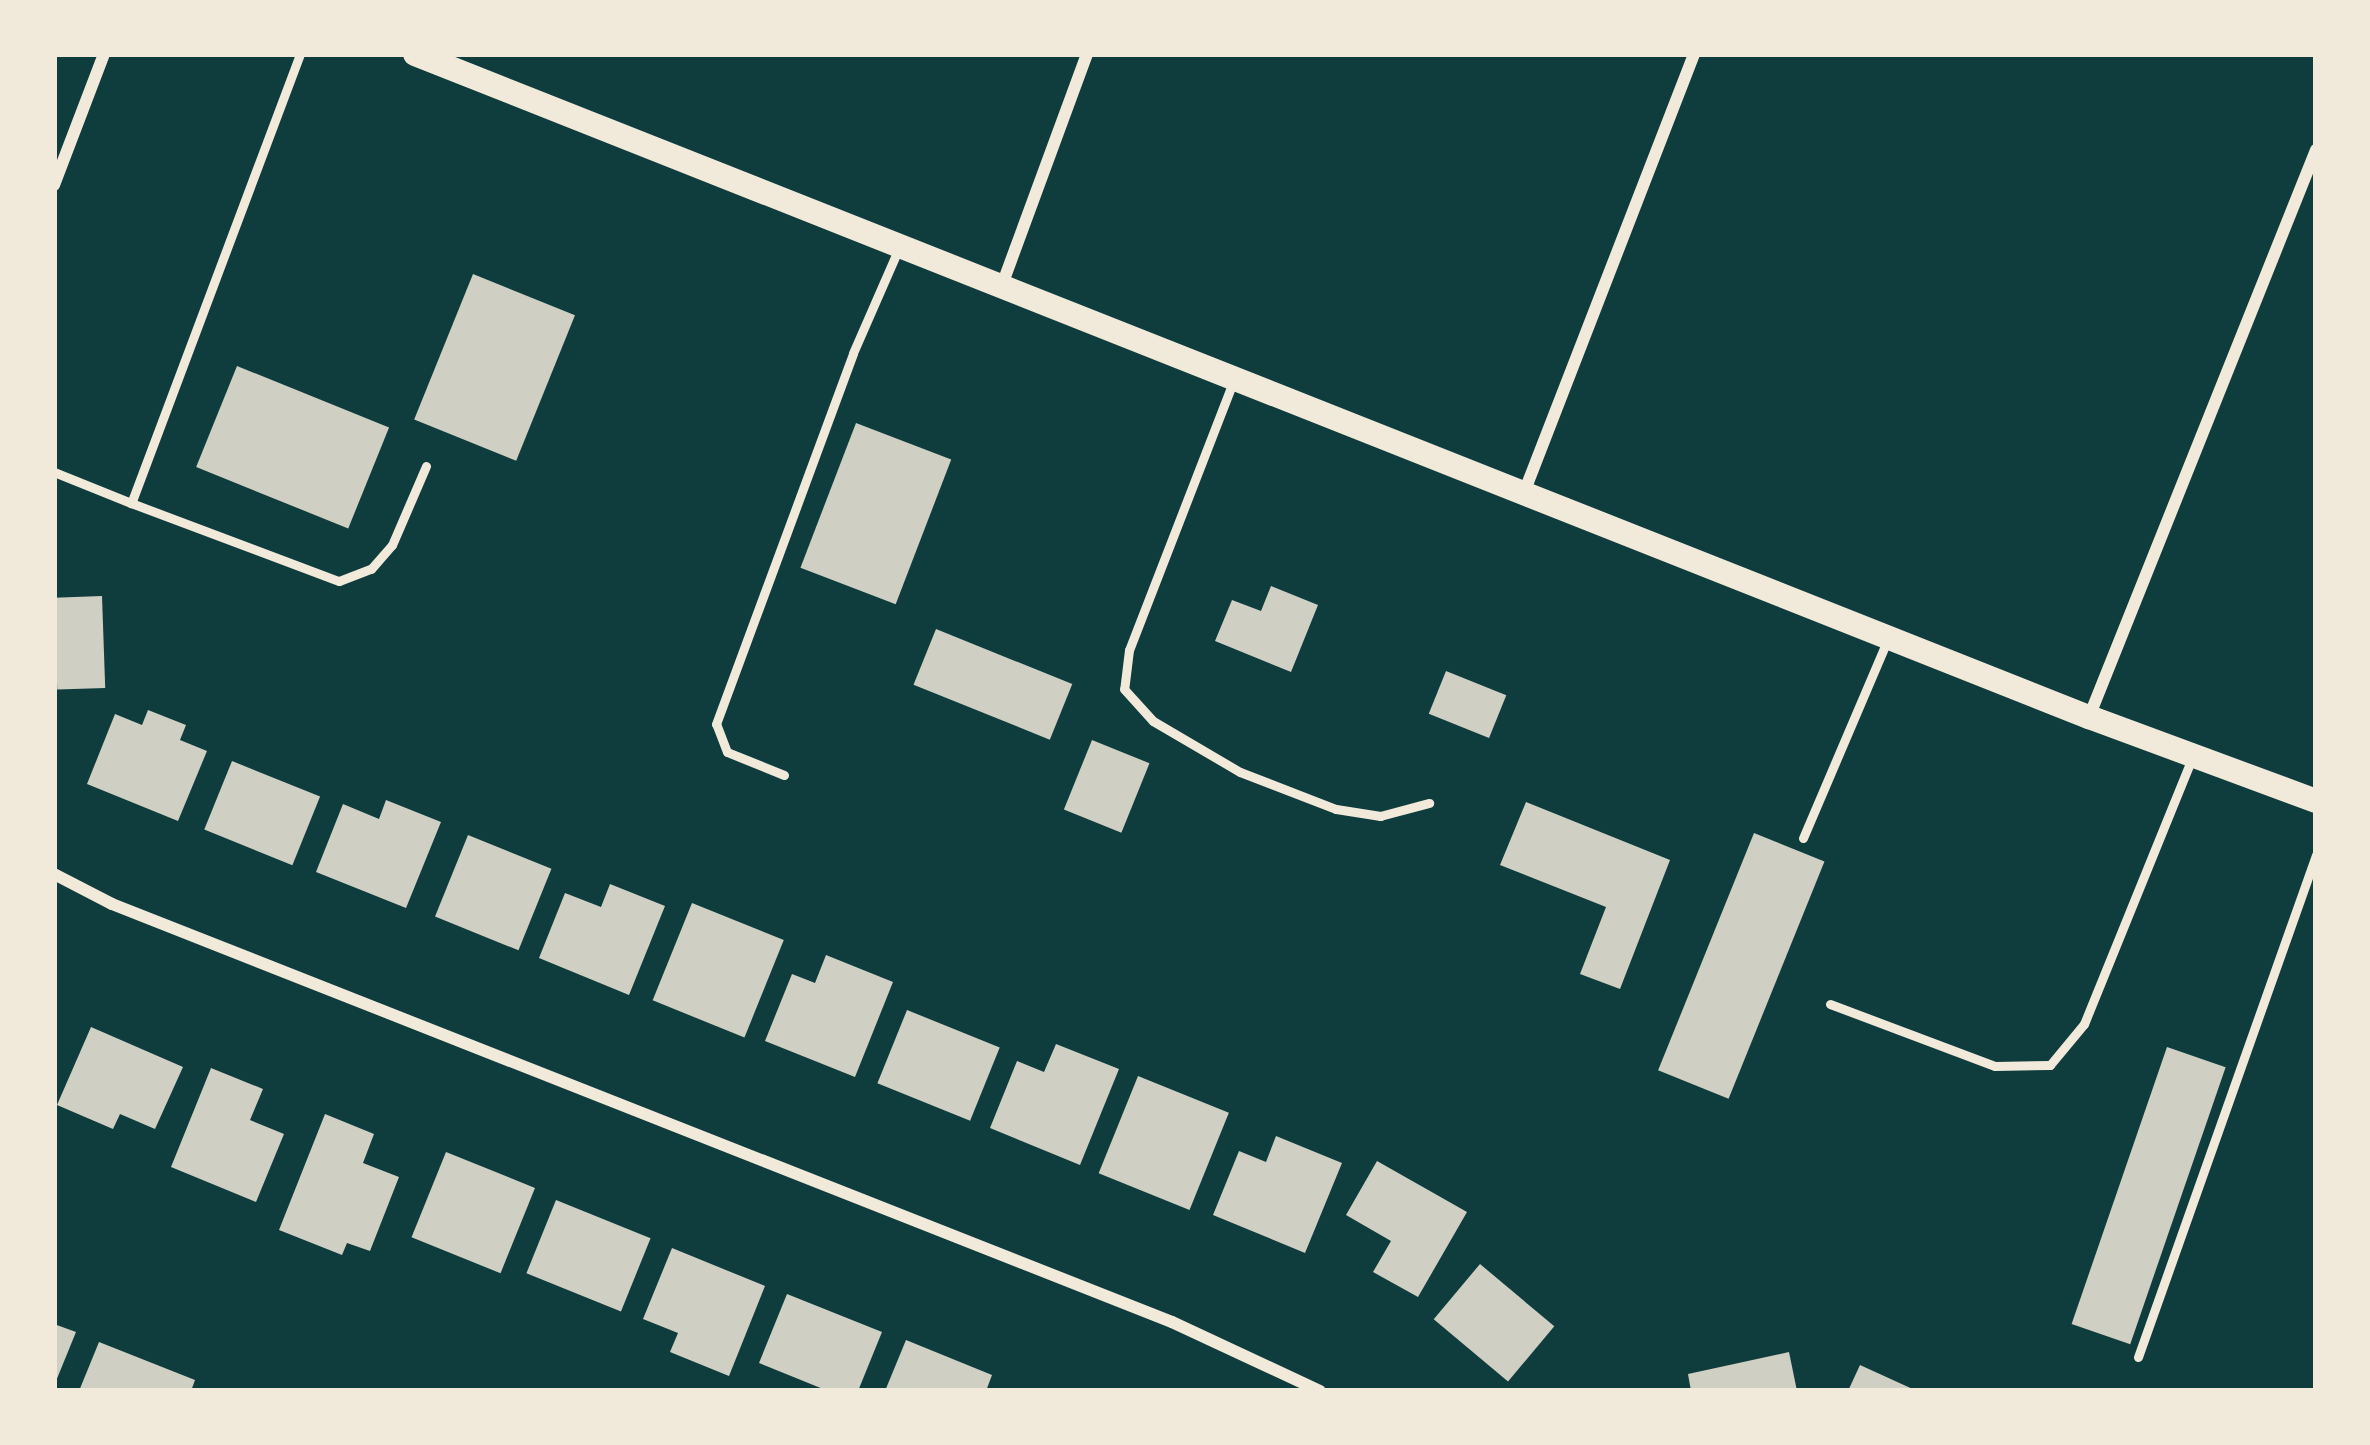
<!DOCTYPE html>
<style>
body{margin:0}
#map{position:relative;width:2370px;height:1445px;overflow:hidden;background:#0f3d3e;font-family:"Fira Sans",sans-serif}
div>[style]{position:absolute}
.building>*{inset:0;background:#cfcfc3;transform-origin:0 0}
.service>*{height:9px;margin:-4.5px;padding:0 4.5px;transform-origin:4.5px;border-radius:4.5px;background:#f1e9da}
.minor>*{height:12px;margin:-6px;padding:0 6px;transform-origin:6px;border-radius:6px;background:#f1e9da}
.secondary>*{height:24px;margin:-12px;padding:0 12px;transform-origin:12px;border-radius:12px;background:#f1e9da}
span{translate:-50% -50%;white-space:nowrap;text-align:center;line-height:1.15;-webkit-text-stroke:12px #f1e9da;paint-order:stroke}
.frame{position:absolute;inset:0;border:57px solid #f1e9da;pointer-events:none}
</style>
<div id="map">
<div class="building">
<i style="left:473px;top:274px;width:110px;height:157px;rotate:22deg"></i>
<i style="left:237px;top:366px;width:164px;height:109px;rotate:22deg"></i>
<i style="left:856px;top:423px;width:102px;height:155px;rotate:21deg"></i>
<i style="clip-path:polygon(1271px 586px,1318px 605px,1291px 672px,1215px 641px,1232px 600px,1261px 611px)"></i>
<i style="left:102px;top:596px;width:92px;height:48px;rotate:88deg"></i>
<i style="left:936px;top:629px;width:147px;height:60px;rotate:22deg"></i>
<i style="left:1446px;top:671px;width:65px;height:46px;rotate:22deg"></i>
<i style="clip-path:polygon(148px 710px,186px 725px,180px 740px,207px 751px,178px 821px,87px 784px,115px 714px,142px 725px)"></i>
<i style="left:1092px;top:740px;width:62px;height:75px;rotate:22deg"></i>
<i style="left:232px;top:761px;width:95px;height:74px;rotate:22deg"></i>
<i style="clip-path:polygon(386px 800px,441px 822px,406px 908px,316px 872px,343px 804px,379px 819px)"></i>
<i style="clip-path:polygon(1526px 802px,1670px 860px,1620px 989px,1580px 974px,1606px 907px,1500px 865px)"></i>
<i style="left:1754px;top:833px;width:76px;height:256px;rotate:22deg"></i>
<i style="left:468px;top:835px;width:90px;height:88px;rotate:22deg"></i>
<i style="clip-path:polygon(610px 884px,665px 906px,629px 995px,539px 958px,565px 893px,601px 907px)"></i>
<i style="left:692px;top:903px;width:99px;height:105px;rotate:22deg"></i>
<i style="clip-path:polygon(826px 955px,893px 982px,855px 1077px,765px 1041px,792px 974px,815px 983px)"></i>
<i style="left:907px;top:1010px;width:100px;height:79px;rotate:22deg"></i>
<i style="clip-path:polygon(91px 1027px,183px 1067px,155px 1129px,120px 1114px,113px 1129px,57px 1105px)"></i>
<i style="clip-path:polygon(1056px 1044px,1119px 1069px,1080px 1165px,990px 1128px,1017px 1061px,1044px 1072px)"></i>
<i style="left:2167px;top:1047px;width:62px;height:293px;rotate:19deg"></i>
<i style="clip-path:polygon(211px 1068px,263px 1089px,250px 1120px,284px 1134px,256px 1202px,171px 1167px)"></i>
<i style="left:1138px;top:1076px;width:98px;height:105px;rotate:22deg"></i>
<i style="clip-path:polygon(325px 1114px,374px 1134px,363px 1163px,399px 1177px,370px 1251px,347px 1243px,342px 1255px,279px 1230px)"></i>
<i style="clip-path:polygon(1276px 1136px,1342px 1163px,1305px 1253px,1213px 1215px,1239px 1151px,1266px 1162px)"></i>
<i style="left:446px;top:1152px;width:96px;height:92px;rotate:22deg"></i>
<i style="clip-path:polygon(1377px 1161px,1467px 1212px,1418px 1297px,1373px 1272px,1391px 1241px,1346px 1215px)"></i>
<i style="left:556px;top:1200px;width:102px;height:79px;rotate:22deg"></i>
<i style="clip-path:polygon(672px 1248px,765px 1286px,729px 1376px,670px 1352px,678px 1333px,643px 1319px)"></i>
<i style="left:1480px;top:1264px;width:97px;height:72px;rotate:40deg"></i>
<i style="clip-path:polygon(787px 1294px,882px 1332px,858px 1391px,828px 1391px,759px 1363px)"></i>
<i style="clip-path:polygon(54px 1324px,76px 1332px,54px 1386px)"></i>
<i style="clip-path:polygon(906px 1340px,992px 1375px,986px 1391px,885px 1391px)"></i>
<i style="clip-path:polygon(99px 1342px,195px 1380px,191px 1391px,79px 1391px)"></i>
<i style="clip-path:polygon(1789px 1352px,1797px 1391px,1691px 1391px,1688px 1374px)"></i>
<i style="clip-path:polygon(1860px 1365px,1917px 1391px,1848px 1391px)"></i>
</div>
<div class="service">
<i style="left:300px;top:54px;width:480px;rotate:110.6deg"></i>
<i style="left:131px;top:503px;width:222px;rotate:20.6deg"></i>
<i style="left:339px;top:581px;width:34px;rotate:-21deg"></i>
<i style="left:371px;top:569px;width:32px;rotate:-49deg"></i>
<i style="left:392px;top:545px;width:86px;rotate:-66.7deg"></i>
<i style="left:1233px;top:382px;width:287px;rotate:111.2deg"></i>
<i style="left:1129px;top:650px;width:39px;rotate:97deg"></i>
<i style="left:1124px;top:689px;width:43px;rotate:47.8deg"></i>
<i style="left:1153px;top:721px;width:101px;rotate:30.4deg"></i>
<i style="left:1240px;top:772px;width:103px;rotate:21.1deg"></i>
<i style="left:1336px;top:809px;width:45px;rotate:9deg"></i>
<i style="left:1380px;top:816px;width:51px;rotate:-14.9deg"></i>
<i style="left:54px;top:472px;width:83px;rotate:21.9deg"></i>
<i style="left:784px;top:775px;width:61px;rotate:-158deg"></i>
<i style="left:727px;top:752px;width:30px;rotate:-111deg"></i>
<i style="left:716px;top:724px;width:395px;rotate:-69.7deg"></i>
<i style="left:853px;top:353px;width:112px;rotate:-66.4deg"></i>
<i style="left:1803px;top:838px;width:216px;rotate:-66.9deg"></i>
<i style="left:1830px;top:1004px;width:176px;rotate:20.6deg"></i>
<i style="left:1995px;top:1066px;width:55px;rotate:-1deg"></i>
<i style="left:2050px;top:1065px;width:53px;rotate:-50.3deg"></i>
<i style="left:2084px;top:1024px;width:285px;rotate:-67.9deg"></i>
<i style="left:2138px;top:1357px;width:533px;rotate:-70.48deg"></i>
</div>
<div class="minor">
<i style="left:54px;top:185px;width:140px;rotate:-69.1deg"></i>
<i style="left:1002px;top:285px;width:246px;rotate:-69.8deg"></i>
<i style="left:1525px;top:490px;width:468px;rotate:-68.8deg"></i>
<i style="left:2089px;top:717px;width:611px;rotate:-68.18deg"></i>
<i style="left:54px;top:874px;width:65px;rotate:27.3deg"></i>
<i style="left:112px;top:904px;width:1139px;rotate:21.52deg"></i>
<i style="left:1172px;top:1322px;width:163px;rotate:25deg"></i>
</div>
<div class="secondary">
<i style="left:415px;top:54px;width:1801px;rotate:21.61deg"></i>
<i style="left:2089px;top:717px;width:242px;rotate:20.3deg"></i>
</div>
<div class="frame"></div>
</div>
